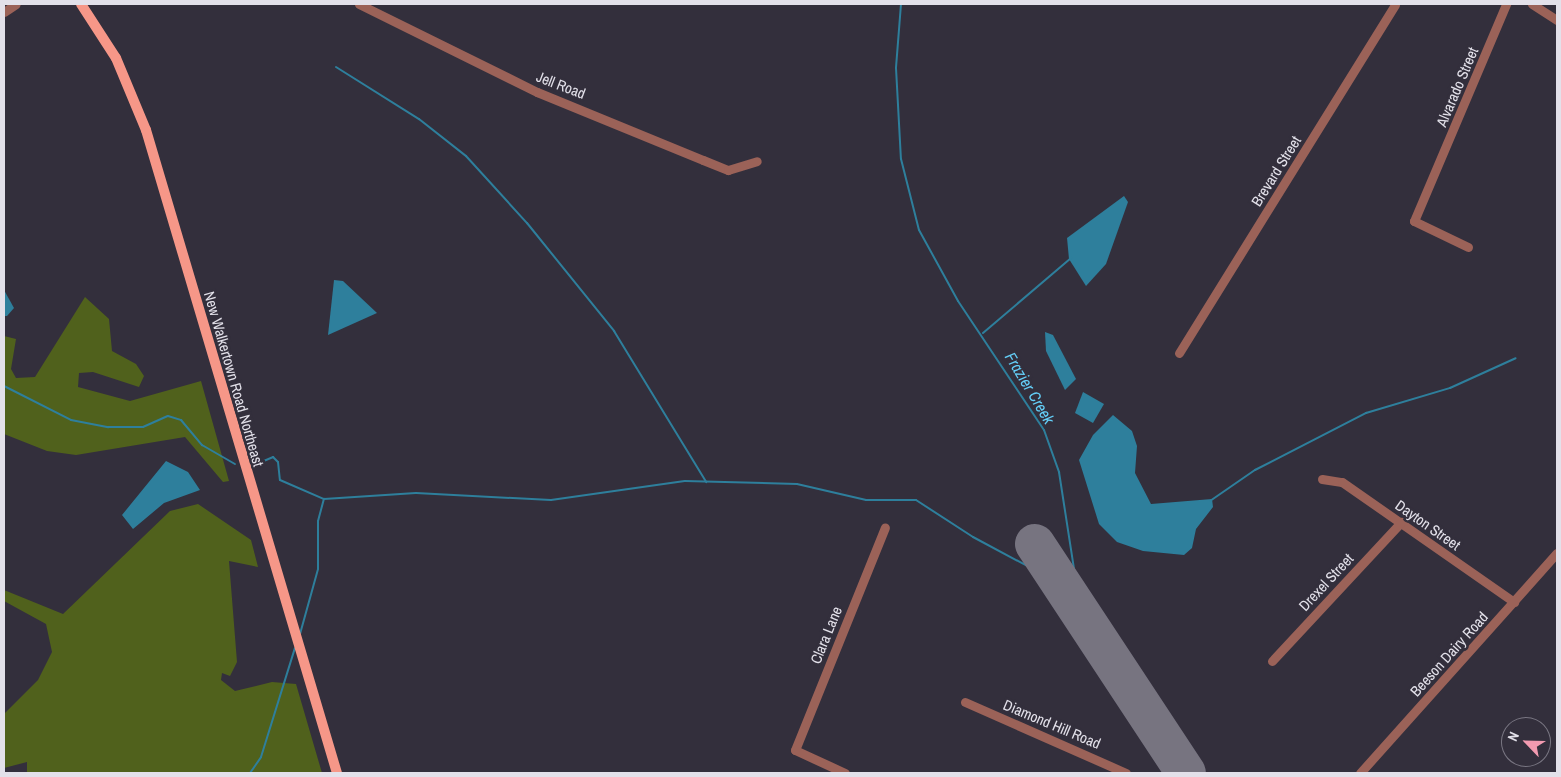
<!DOCTYPE html>
<style>
body{margin:0}
#map{position:relative;width:1561px;height:777px;overflow:hidden;background:#332f3c;font-family:"Archivo Narrow",sans-serif}
div>[style]{position:absolute}
.green>*{inset:0;background:#50611c}
.water>*{inset:0;background:#2e7f9c}
.stream>*{height:2px;margin:-1px;padding:0 1px;transform-origin:1px;border-radius:1px;background:#2e7f9c}
.runway>*{height:40px;margin:-20px;padding:0 20px;transform-origin:20px;border-radius:20px;background:#777480}
.minor>*{height:9px;margin:-4.5px;padding:0 4.5px;transform-origin:4.5px;border-radius:4.5px;background:#9b6258}
.major>*{height:10px;margin:-5px;padding:0 5px;transform-origin:5px;border-radius:5px;background:#f69788}
span{translate:-50% -50%;white-space:nowrap;text-align:center;line-height:1.15;-webkit-text-stroke:5px #332f3c;paint-order:stroke}
.street-label{font-size:15px;color:#e3e1ea}
.water-label{font-size:16px;color:#64cef7;font-style:italic}
.frame{position:absolute;inset:0;border:5px solid #e3e1ea;pointer-events:none}
.north{position:absolute;left:1501px;top:717px;width:50px;height:50px;box-sizing:border-box;background:#332f3c;border:1px solid #797682;border-radius:50%;rotate:294deg;font-size:14px;font-weight:700;line-height:20px;text-align:center;color:#e3e1ea}
.north::after{content:'';display:block;margin:auto;width:18px;height:22px;background:#f29ab0;clip-path:polygon(50% 0,100% 100%,50% 72%,0 100%)}
</style>
<div id="map">
<div class="green">
<i style="clip-path:polygon(85px 297px,109px 319px,112px 351px,136px 364px,144px 376px,139px 387px,93px 372px,79px 373px,78px 387px,130px 401px,201px 381px,229px 481px,223px 482px,185px 437px,76px 455px,47px 451px,4px 434px,4px 336px,16px 339px,11px 369px,16px 378px,35px 377px)"></i>
<i style="clip-path:polygon(198px 504px,251px 540px,258px 567px,229px 561px,237px 662px,230px 676px,222px 673px,221px 680px,235px 691px,272px 682px,296px 684px,322px 773px,27px 773px,27px 762px,4px 768px,4px 714px,38px 680px,52px 652px,46px 624px,4px 601px,4px 590px,63px 614px,170px 511px)"></i>
</div>
<div class="water">
<i style="clip-path:polygon(1124px 196px,1128px 202px,1106px 264px,1086px 286px,1069px 259px,1067px 238px)"></i>
<i style="clip-path:polygon(334px 280px,343px 281px,377px 313px,328px 335px)"></i>
<i style="clip-path:polygon(4px 290px,14px 308px,7px 316px,4px 316px)"></i>
<i style="clip-path:polygon(1045px 332px,1053px 335px,1076px 379px,1065px 390px,1046px 351px)"></i>
<i style="clip-path:polygon(1083px 392px,1104px 404px,1093px 423px,1075px 413px)"></i>
<i style="clip-path:polygon(1113px 415px,1132px 431px,1137px 446px,1135px 473px,1151px 504px,1212px 499px,1213px 507px,1196px 529px,1192px 548px,1184px 555px,1143px 551px,1117px 542px,1099px 524px,1079px 460px,1093px 435px)"></i>
<i style="clip-path:polygon(166px 461px,188px 472px,200px 490px,164px 503px,133px 529px,122px 515px)"></i>
</div>
<div class="stream">
<i style="left:901px;top:4px;width:64px;rotate:94.5deg"></i>
<i style="left:896px;top:68px;width:91px;rotate:86.9deg"></i>
<i style="left:901px;top:159px;width:73px;rotate:75.8deg"></i>
<i style="left:919px;top:230px;width:81px;rotate:61.2deg"></i>
<i style="left:958px;top:301px;width:155px;rotate:56.3deg"></i>
<i style="left:1044px;top:430px;width:45px;rotate:70.3deg"></i>
<i style="left:1059px;top:472px;width:137px;rotate:81.2deg"></i>
<i style="left:1080px;top:607px;width:100px;rotate:62.7deg"></i>
<i style="left:1126px;top:696px;width:53px;rotate:56.6deg"></i>
<i style="left:1155px;top:740px;width:45px;rotate:47.7deg"></i>
<i style="left:336px;top:67px;width:98px;rotate:32.1deg"></i>
<i style="left:419px;top:119px;width:60px;rotate:38.2deg"></i>
<i style="left:466px;top:156px;width:91px;rotate:47.7deg"></i>
<i style="left:527px;top:223px;width:139px;rotate:51.1deg"></i>
<i style="left:614px;top:331px;width:177px;rotate:58.6deg"></i>
<i style="left:983px;top:333px;width:116px;rotate:-40.4deg"></i>
<i style="left:4px;top:386px;width:75px;rotate:26.9deg"></i>
<i style="left:71px;top:420px;width:38px;rotate:11deg"></i>
<i style="left:108px;top:427px;width:35px"></i>
<i style="left:143px;top:427px;width:27px;rotate:-24deg"></i>
<i style="left:168px;top:416px;width:14px;rotate:17deg"></i>
<i style="left:181px;top:420px;width:33px;rotate:50deg"></i>
<i style="left:202px;top:445px;width:38px;rotate:30deg"></i>
<i style="left:252px;top:466px;width:23px;rotate:-23deg"></i>
<i style="left:273px;top:457px;width:7px;rotate:45deg"></i>
<i style="left:278px;top:462px;width:18px;rotate:84deg"></i>
<i style="left:280px;top:480px;width:48px;rotate:23.4deg"></i>
<i style="left:324px;top:499px;width:92px;rotate:-3.7deg"></i>
<i style="left:416px;top:493px;width:135px;rotate:3deg"></i>
<i style="left:551px;top:500px;width:135px;rotate:-8.1deg"></i>
<i style="left:685px;top:481px;width:112px;rotate:1.5deg"></i>
<i style="left:797px;top:484px;width:71px;rotate:13.1deg"></i>
<i style="left:866px;top:500px;width:50px"></i>
<i style="left:916px;top:500px;width:68px;rotate:33deg"></i>
<i style="left:973px;top:537px;width:117px;rotate:28.1deg"></i>
<i style="left:1210px;top:501px;width:55px;rotate:-34.6deg"></i>
<i style="left:1255px;top:470px;width:125px;rotate:-27.2deg"></i>
<i style="left:1366px;top:413px;width:88px;rotate:-16.6deg"></i>
<i style="left:1450px;top:388px;width:72px;rotate:-24.4deg"></i>
<i style="left:300px;top:634px;width:67px;rotate:-74.5deg"></i>
<i style="left:318px;top:569px;width:48px;rotate:-90deg"></i>
<i style="left:318px;top:521px;width:23px;rotate:-75deg"></i>
<i style="left:250px;top:773px;width:19px;rotate:-55deg"></i>
<i style="left:261px;top:757px;width:114px;rotate:-72.7deg"></i>
</div>
<div class="runway">
<i style="left:1035px;top:544px;width:274px;rotate:56.6deg"></i>
</div>
<div class="minor">
<i style="left:359px;top:4px;width:199px;rotate:26.3deg"></i>
<i style="left:537px;top:92px;width:179px;rotate:22.3deg"></i>
<i style="left:703px;top:160px;width:27px;rotate:22deg"></i>
<i style="left:728px;top:170px;width:30px;rotate:-17deg"></i>
<i style="left:1532px;top:4px;width:30px;rotate:33deg"></i>
<i style="left:4px;top:12px;width:14px;rotate:-34deg"></i>
<i style="left:1468px;top:247px;width:60px;rotate:-154.3deg"></i>
<i style="left:1414px;top:221px;width:236px;rotate:-67deg"></i>
<i style="left:1179px;top:353px;width:410px;rotate:-58.2deg"></i>
<i style="left:1322px;top:479px;width:20px;rotate:9deg"></i>
<i style="left:1342px;top:482px;width:210px;rotate:34.9deg"></i>
<i style="left:1272px;top:661px;width:190px;rotate:-47.1deg"></i>
<i style="left:965px;top:702px;width:176px;rotate:23.8deg"></i>
<i style="left:845px;top:773px;width:55px;rotate:-155.3deg"></i>
<i style="left:795px;top:750px;width:240px;rotate:-68deg"></i>
<i style="left:1360px;top:773px;width:295px;rotate:-48.2deg"></i>
</div>
<div class="major">
<i style="left:81px;top:4px;width:64px;rotate:57.1deg"></i>
<i style="left:116px;top:58px;width:78px;rotate:67.4deg"></i>
<i style="left:146px;top:130px;width:671px;rotate:73.46deg"></i>
</div>
<div class="street-label">
<span style="left:561px;top:85px;rotate:21deg">Jell Road</span>
<span style="left:1457px;top:87px;rotate:-67deg">Alvarado Street</span>
<span style="left:1276px;top:171px;rotate:-58deg">Brevard Street</span>
<span style="left:234px;top:379px;rotate:74deg">New Walkertown Road Northeast</span>
<span style="left:1428px;top:525px;rotate:35deg">Dayton Street</span>
<span style="left:1326px;top:582px;rotate:-47deg">Drexel Street</span>
<span style="left:826px;top:635px;rotate:-68deg">Clara Lane</span>
<span style="left:1449px;top:654px;rotate:-48deg">Beeson Dairy Road</span>
<span style="left:1052px;top:724px;rotate:23deg">Diamond Hill Road</span>
</div>
<div class="water-label">
<span style="left:1030px;top:388px;rotate:59deg">Frazier Creek</span>
</div>
<div class="frame"></div>
<div class="north">N</div>
</div>
